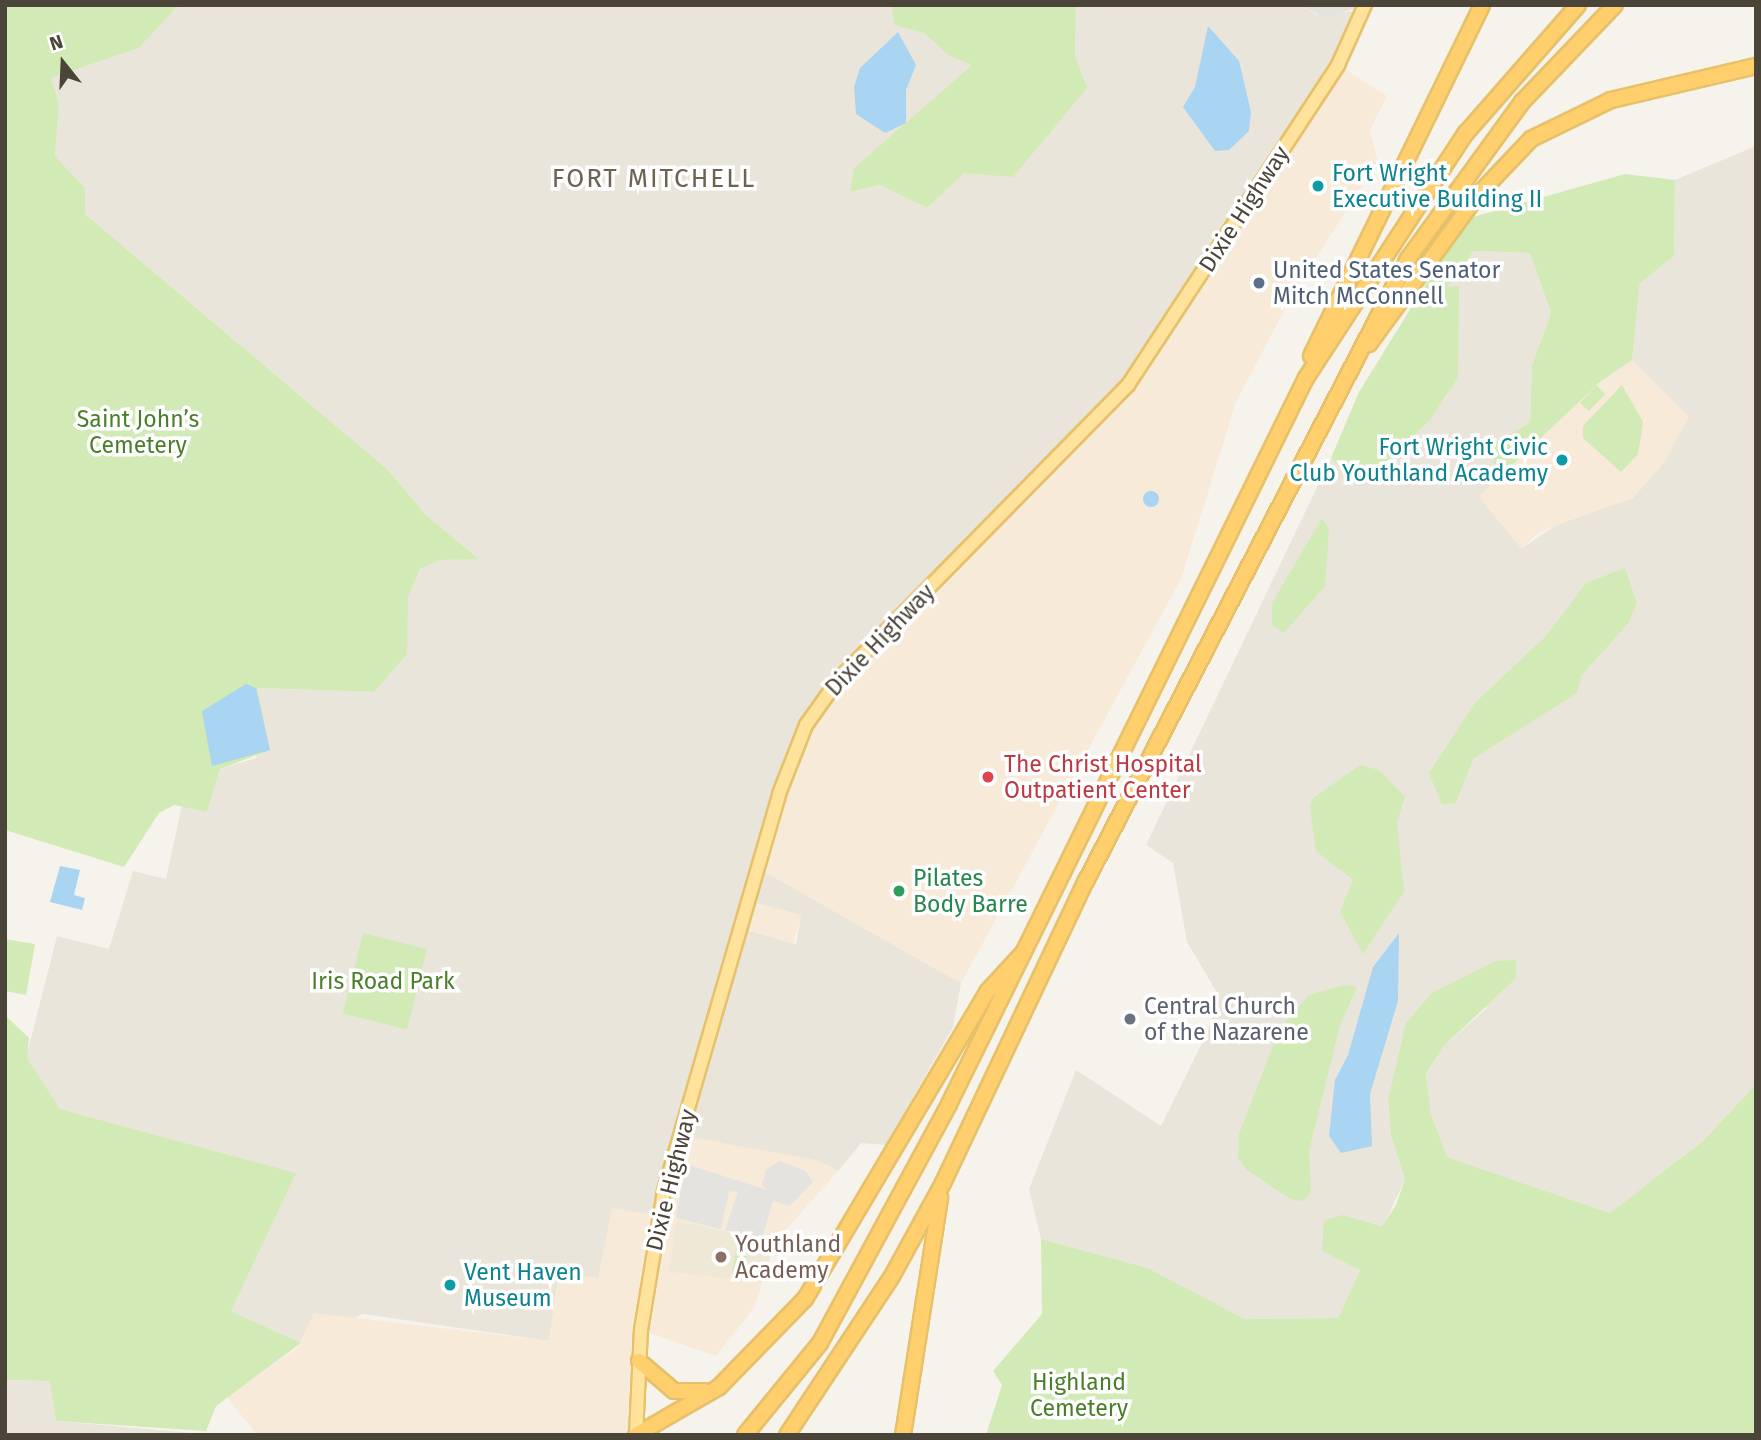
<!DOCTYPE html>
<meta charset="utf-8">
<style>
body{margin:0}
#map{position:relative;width:1761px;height:1440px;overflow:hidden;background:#f6f3ec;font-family:"Fira Sans",sans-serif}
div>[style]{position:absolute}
.residential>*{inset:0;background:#eae5da}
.commercial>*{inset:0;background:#f7ead8;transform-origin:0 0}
.industrial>*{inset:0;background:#e6e2dd}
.education>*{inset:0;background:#efe8d6}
.green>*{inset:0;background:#d2eab5;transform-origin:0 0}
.parking>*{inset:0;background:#e5e3e0}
.water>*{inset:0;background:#a9d4f2}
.round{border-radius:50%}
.roads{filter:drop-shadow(2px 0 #e6c16a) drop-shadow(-2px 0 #e6c16a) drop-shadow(0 2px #e6c16a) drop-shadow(0 -2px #e6c16a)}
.primary>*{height:12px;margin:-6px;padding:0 6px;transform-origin:6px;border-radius:6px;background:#ffe39c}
.highway>*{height:14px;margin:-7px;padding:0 7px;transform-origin:7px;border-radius:7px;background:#ffcf6e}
.dots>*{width:19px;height:19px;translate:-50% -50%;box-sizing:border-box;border:4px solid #fff;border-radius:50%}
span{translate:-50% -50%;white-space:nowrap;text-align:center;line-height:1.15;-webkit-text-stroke:7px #fff;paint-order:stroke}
.culture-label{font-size:23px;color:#0d838f}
.left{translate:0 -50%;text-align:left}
.right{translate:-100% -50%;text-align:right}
.street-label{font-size:23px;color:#4b4439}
.service-label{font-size:23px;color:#4e5e75}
.park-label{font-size:23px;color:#4a7f2a}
.health-label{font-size:23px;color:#be3a42}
.leisure-label{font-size:23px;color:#27864d}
.worship-label{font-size:23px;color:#5b616d}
.education-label{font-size:23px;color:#785e54}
.quarter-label{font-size:26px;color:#6e6250;letter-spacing:2px}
.frame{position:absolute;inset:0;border:7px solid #4b4439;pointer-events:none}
.north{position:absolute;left:28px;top:28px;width:70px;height:70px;-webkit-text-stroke:5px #fff;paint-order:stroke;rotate:342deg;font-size:19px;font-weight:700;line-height:28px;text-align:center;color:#4b4439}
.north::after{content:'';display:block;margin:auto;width:24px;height:32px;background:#4b4439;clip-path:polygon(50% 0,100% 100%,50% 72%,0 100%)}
</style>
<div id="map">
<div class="residential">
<i style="clip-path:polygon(evenodd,179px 5px,892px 5px,895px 25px,924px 33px,949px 56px,973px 65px,895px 132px,851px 192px,880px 185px,927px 208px,1075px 56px,1076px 5px,1300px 5px,1317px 15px,1363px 10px,1145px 361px,758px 868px,961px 983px,953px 1027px,886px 1145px,861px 1143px,838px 1171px,816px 1160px,660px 1216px,598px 1279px,559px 1273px,549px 1341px,363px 1314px,301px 1343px,231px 1311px,295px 1173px,60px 1109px,26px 1058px,57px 936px,109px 949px,133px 871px,166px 879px,182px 805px,207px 812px,220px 769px,256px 758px,256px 688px,374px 692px,404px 644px,408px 597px,420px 569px,440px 560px,478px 558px,426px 515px,387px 469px,85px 214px,85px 188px,55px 156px,59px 104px,51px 78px,139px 48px,179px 5px,801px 915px,796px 944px,742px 929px,801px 915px)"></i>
<i style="clip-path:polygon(1756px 146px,1756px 1084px,1704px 1140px,1610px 1213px,1447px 1157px,1431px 1114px,1426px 1075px,1443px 1047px,1488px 1007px,1407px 1023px,1388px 1099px,1391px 1134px,1405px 1180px,1383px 1226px,1343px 1215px,1360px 1270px,1338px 1318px,1245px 1319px,1148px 1268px,1041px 1239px,1029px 1189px,1076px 1070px,1161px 1126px,1208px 1031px,1219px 996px,1187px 942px,1173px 863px,1146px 845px,1331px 458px,1361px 486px,1422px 428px,1447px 396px,1459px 287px,1447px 287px,1474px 251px,1530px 253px,1551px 313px,1532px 365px,1530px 422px,1495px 444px,1493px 483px,1479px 497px,1522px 548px,1561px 522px,1633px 498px,1664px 462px,1688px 417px,1632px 360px,1640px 283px,1674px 256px,1675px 180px)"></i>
<i style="clip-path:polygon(5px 1380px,51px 1381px,56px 1421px,214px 1435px,5px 1435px)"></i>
</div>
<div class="commercial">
<i style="clip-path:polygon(1338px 65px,1387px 96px,1370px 130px,1378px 162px,1294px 292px,1236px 402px,1181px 579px,961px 983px,758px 868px,779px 794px,827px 693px,1095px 423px)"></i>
<i style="clip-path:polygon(1632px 360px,1689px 417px,1664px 462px,1633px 498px,1541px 531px,1521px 548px,1479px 497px,1598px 384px)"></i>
<i style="left:749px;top:901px;width:54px;height:29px;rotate:15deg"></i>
<i style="clip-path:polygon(680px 1135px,816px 1160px,838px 1171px,775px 1242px,754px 1308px,716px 1356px,641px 1330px,636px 1435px,257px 1435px,227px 1397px,297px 1348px,314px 1313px,549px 1341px,559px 1273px,598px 1278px,612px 1208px,659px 1216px)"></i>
</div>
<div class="industrial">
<i style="clip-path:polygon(1300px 5px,1365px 5px,1325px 18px)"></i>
</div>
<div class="education">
<i style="clip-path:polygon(676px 1221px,775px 1242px,762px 1282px,669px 1272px)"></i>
</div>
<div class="green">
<i style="clip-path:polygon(5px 5px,179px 5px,139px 48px,51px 78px,59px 104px,55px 156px,85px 188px,85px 214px,387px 469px,426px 515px,479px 559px,440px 560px,420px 569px,408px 597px,407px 654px,374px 692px,257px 688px,270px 750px,220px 769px,207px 812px,174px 805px,159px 813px,124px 867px,5px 830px)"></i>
<i style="clip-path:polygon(892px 5px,1076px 5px,1075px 56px,1087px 88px,1013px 177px,964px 173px,927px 208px,880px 185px,850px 192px,854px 168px,972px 65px,949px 56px,924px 33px,894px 25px)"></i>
<i style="clip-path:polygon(1625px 174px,1675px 180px,1674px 256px,1640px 283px,1632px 360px,1596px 385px,1605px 394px,1589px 411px,1580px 403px,1596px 386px,1493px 483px,1495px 444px,1530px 422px,1532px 365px,1551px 313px,1530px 253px,1474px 251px,1447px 287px,1459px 286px,1458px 378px,1430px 420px,1360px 487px,1331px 458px,1359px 392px,1466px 219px)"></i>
<i style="clip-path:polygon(1622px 385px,1643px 422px,1638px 454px,1621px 472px,1583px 438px,1583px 426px)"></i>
<i style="clip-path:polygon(1322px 518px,1329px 529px,1325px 586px,1284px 633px,1272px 625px,1272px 603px)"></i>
<i style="clip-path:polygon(1625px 568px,1637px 603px,1629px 622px,1581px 676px,1577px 693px,1473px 759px,1456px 803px,1442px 805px,1429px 773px,1474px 704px,1547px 635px,1586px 583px)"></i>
<i style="clip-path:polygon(1360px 765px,1379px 770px,1405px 797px,1397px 822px,1404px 892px,1363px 954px,1340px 912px,1353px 880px,1316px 851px,1310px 808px,1312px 799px)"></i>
<i style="left:363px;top:933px;width:66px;height:83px;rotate:14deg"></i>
<i style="clip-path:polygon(5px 939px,35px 944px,26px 995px,5px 991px)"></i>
<i style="clip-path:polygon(1516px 960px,1516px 978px,1443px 1047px,1426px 1074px,1431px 1114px,1447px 1157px,1610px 1213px,1704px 1140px,1756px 1084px,1756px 1435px,986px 1435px,1002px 1385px,993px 1371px,1042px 1314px,1041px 1239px,1148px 1268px,1245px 1319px,1338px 1318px,1360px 1270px,1322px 1251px,1324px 1220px,1343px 1215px,1382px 1226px,1396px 1205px,1405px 1180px,1391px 1135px,1388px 1099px,1406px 1023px,1432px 993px,1496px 961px)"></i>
<i style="clip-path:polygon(1344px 985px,1357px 987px,1340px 1025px,1309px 1151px,1311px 1192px,1303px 1201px,1290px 1199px,1247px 1170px,1238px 1158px,1239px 1134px,1279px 1030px,1309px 995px)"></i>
<i style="clip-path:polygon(5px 1015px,29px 1038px,27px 1058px,60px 1109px,296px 1173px,231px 1311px,301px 1343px,216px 1406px,206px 1431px,56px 1421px,50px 1381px,5px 1380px)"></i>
<i style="clip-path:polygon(737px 1244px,747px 1245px,746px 1277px,732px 1275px)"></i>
</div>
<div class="parking">
<i style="clip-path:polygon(779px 1161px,806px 1171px,813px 1182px,790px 1206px,773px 1201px,762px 1239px,725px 1230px,738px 1192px,729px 1191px,721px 1229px,676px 1218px,686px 1164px,767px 1190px,762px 1184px,766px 1170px)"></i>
</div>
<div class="water">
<i style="clip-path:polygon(1208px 26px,1239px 61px,1251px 112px,1249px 131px,1229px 150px,1215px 151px,1183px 107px,1195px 87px)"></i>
<i style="clip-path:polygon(898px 32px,916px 65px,906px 90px,906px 123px,885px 133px,856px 114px,854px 87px,860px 68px)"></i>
<i class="round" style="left:1143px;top:491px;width:16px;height:16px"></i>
<i style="clip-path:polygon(246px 684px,256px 688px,270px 750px,212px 766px,202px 711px)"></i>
<i style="clip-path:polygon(60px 866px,80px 870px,74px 895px,85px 898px,82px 910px,50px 902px)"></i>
<i style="clip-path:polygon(1399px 933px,1398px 1001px,1370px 1094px,1372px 1146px,1341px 1153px,1329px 1136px,1335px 1080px,1348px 1055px,1373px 967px)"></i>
</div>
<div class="roads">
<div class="primary">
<i style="left:636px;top:1435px;width:105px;rotate:-87.3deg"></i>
<i style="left:641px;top:1330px;width:141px;rotate:-80.6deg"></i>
<i style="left:664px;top:1191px;width:413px;rotate:-73.8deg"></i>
<i style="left:779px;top:794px;width:74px;rotate:-68.6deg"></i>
<i style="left:806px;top:725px;width:55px;rotate:-54.6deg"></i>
<i style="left:838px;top:680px;width:414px;rotate:-45.5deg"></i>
<i style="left:1128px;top:385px;width:383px;rotate:-56.7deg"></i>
<i style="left:1338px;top:65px;width:66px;rotate:-65.8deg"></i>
</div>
<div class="highway">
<i style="left:1369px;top:344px;width:182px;rotate:-53.9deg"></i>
<i style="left:1476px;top:197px;width:80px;rotate:-46.5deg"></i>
<i style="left:1531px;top:139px;width:89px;rotate:-26deg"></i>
<i style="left:1611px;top:100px;width:149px;rotate:-13.2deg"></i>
<i style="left:1311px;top:356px;width:390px;rotate:-64deg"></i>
<i style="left:639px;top:1361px;width:46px;rotate:40.6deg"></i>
<i style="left:674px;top:1391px;width:30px"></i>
<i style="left:636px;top:1435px;width:96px;rotate:-30deg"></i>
<i style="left:719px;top:1387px;width:123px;rotate:-45.7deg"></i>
<i style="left:805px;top:1299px;width:357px;rotate:-59.3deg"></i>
<i style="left:987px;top:992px;width:53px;rotate:-47.3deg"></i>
<i style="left:745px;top:1435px;width:119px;rotate:-50.8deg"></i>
<i style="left:820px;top:1343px;width:272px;rotate:-61.6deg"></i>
<i style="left:949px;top:1104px;width:809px;rotate:-63.82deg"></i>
<i style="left:1306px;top:378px;width:293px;rotate:-56.9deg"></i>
<i style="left:1466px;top:133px;width:170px;rotate:-48.8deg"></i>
<i style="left:787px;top:1435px;width:188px;rotate:-56.5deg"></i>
<i style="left:891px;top:1278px;width:108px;rotate:-61.3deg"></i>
<i style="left:943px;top:1183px;width:334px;rotate:-64.7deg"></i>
<i style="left:1086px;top:881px;width:700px;rotate:-62.63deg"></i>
<i style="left:1408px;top:259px;width:194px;rotate:-54deg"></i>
<i style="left:1522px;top:102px;width:134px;rotate:-46.2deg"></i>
<i style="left:903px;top:1435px;width:240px;rotate:-81.1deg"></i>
</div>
</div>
<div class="dots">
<i style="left:1318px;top:186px;background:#0f9aa8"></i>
<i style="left:1259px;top:283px;background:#5c6f8a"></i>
<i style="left:1562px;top:460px;background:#0f9aa8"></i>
<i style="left:988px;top:777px;background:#e0444e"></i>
<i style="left:899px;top:891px;background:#2e9e5b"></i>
<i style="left:1130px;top:1019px;background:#6b7280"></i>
<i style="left:721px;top:1257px;background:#8d6e63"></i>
<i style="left:450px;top:1285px;background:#0f9aa8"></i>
</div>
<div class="culture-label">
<span class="left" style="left:1332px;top:186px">Fort Wright<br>Executive Building II</span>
<span class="right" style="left:1548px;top:460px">Fort Wright Civic<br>Club Youthland Academy</span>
<span class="left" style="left:464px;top:1285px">Vent Haven<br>Museum</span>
</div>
<div class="street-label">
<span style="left:1244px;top:209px;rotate:-57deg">Dixie Highway</span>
<span style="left:880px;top:640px;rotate:-46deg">Dixie Highway</span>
<span style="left:671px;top:1180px;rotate:-76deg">Dixie Highway</span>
</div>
<div class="service-label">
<span class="left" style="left:1273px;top:283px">United States Senator<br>Mitch McConnell</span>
</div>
<div class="park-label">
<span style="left:138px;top:432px">Saint John’s<br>Cemetery</span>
<span style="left:383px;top:981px">Iris Road Park</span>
<span style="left:1079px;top:1395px">Highland<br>Cemetery</span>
</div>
<div class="health-label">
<span class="left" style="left:1004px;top:777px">The Christ Hospital<br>Outpatient Center</span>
</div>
<div class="leisure-label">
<span class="left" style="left:913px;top:891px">Pilates<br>Body Barre</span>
</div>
<div class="worship-label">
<span class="left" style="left:1144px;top:1019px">Central Church<br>of the Nazarene</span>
</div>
<div class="education-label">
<span class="left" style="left:735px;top:1257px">Youthland<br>Academy</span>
</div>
<div class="quarter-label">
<span style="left:654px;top:179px">FORT MITCHELL</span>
</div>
<div class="frame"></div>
<div class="north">N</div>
</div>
